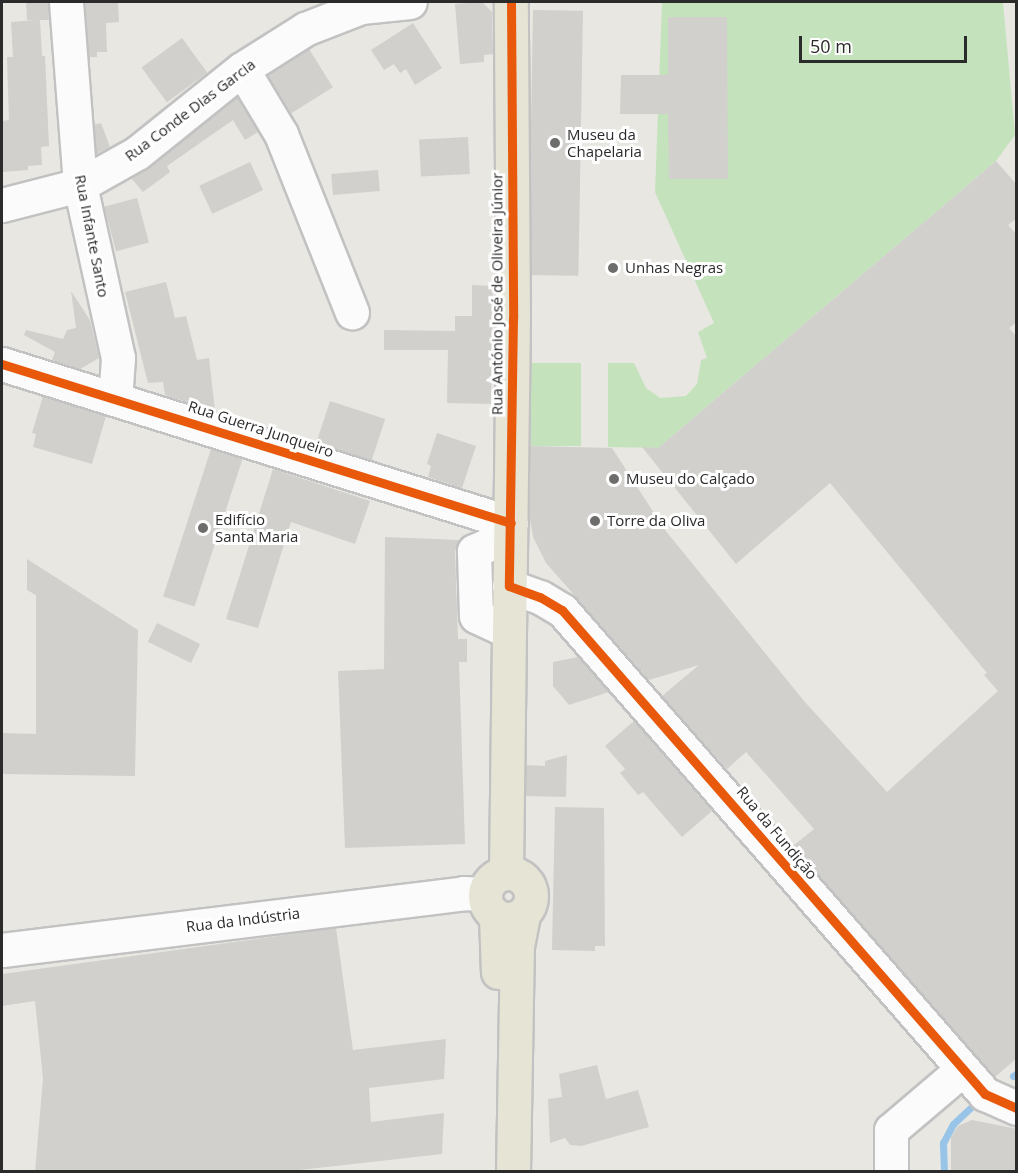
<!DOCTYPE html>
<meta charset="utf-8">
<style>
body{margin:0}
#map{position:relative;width:1018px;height:1173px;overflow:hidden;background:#e8e7e2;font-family:"Open Sans",sans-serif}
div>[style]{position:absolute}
.green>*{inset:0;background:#c4e3bc;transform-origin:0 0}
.stream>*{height:7px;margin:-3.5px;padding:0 3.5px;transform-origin:3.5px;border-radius:3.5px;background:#98c5e7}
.building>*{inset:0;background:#d1d0cc;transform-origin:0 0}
.roads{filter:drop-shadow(2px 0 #c2c2c2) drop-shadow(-2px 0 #c2c2c2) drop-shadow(0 2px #c2c2c2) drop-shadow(0 -2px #c2c2c2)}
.minor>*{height:33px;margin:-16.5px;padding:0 16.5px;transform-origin:16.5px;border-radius:16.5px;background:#fcfbfb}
.major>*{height:33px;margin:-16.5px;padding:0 16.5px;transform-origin:16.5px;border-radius:16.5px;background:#e5e4d5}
.major>.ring{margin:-16.5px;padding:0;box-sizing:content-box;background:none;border:33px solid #e5e4d5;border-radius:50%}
.cycleway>*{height:9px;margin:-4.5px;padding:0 4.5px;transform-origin:4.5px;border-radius:4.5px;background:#e8590c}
.dots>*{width:16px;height:16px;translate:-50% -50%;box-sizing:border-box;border:3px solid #fff;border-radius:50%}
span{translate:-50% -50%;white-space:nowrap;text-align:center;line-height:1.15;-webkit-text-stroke:6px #fff;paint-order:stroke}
.street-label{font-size:15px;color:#2b2b2b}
.poi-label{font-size:15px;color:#2b2b2b}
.left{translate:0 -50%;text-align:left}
.frame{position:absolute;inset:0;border:3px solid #2b2b2b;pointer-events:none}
.scale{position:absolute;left:799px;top:36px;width:168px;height:27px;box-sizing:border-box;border:3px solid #2b2b2b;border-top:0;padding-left:8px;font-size:18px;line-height:21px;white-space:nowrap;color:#2b2b2b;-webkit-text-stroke:4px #fff;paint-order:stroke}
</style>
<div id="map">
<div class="green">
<i style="clip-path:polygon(662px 2px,1003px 2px,1015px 135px,996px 161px,658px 448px,608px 447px,608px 363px,634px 363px,646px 388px,660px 398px,686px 396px,697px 384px,701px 360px,707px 358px,698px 332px,714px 323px,655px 192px)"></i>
<i style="left:531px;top:363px;width:50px;height:83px"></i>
</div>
<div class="stream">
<i style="left:1013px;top:1076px;width:4px;rotate:-34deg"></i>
<i style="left:944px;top:1172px;width:29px;rotate:-92deg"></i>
<i style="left:943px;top:1143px;width:21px;rotate:-62deg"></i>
<i style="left:953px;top:1124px;width:25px;rotate:-43deg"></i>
</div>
<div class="building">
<i style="clip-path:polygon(26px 2px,48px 2px,49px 20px,40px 20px,42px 56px,45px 56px,49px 146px,41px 147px,42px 165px,28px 166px,28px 170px,2px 172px,2px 121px,9px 120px,7px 57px,13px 57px,11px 22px,36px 20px,27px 20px)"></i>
<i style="clip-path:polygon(85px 2px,118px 2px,119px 22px,106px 23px,107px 52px,97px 52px,97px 57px,89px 57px)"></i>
<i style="clip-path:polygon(482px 2px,492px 12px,493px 54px,484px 55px,484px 62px,460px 64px,455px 4px)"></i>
<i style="left:533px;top:10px;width:50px;height:265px;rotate:1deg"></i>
<i style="clip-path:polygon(668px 17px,727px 17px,728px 179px,669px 179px,668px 114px,620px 114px,621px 75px,668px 75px)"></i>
<i style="clip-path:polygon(413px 23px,442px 68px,415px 85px,406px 69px,400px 73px,394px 64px,384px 70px,371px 50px)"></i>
<i style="left:182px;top:38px;width:43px;height:50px;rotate:54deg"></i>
<i style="left:309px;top:49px;width:45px;height:49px;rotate:58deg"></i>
<i style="clip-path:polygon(237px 97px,258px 132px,245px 140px,233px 120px,167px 166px,170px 172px,143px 192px,131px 178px)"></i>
<i style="clip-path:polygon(101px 123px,110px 147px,96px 154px,94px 125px)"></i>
<i style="left:468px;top:137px;width:37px;height:49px;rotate:87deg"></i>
<i style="clip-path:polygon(996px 161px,1017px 185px,1017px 218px,1008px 225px,1017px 235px,1017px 322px,1009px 328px,1017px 337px,1017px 1058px,995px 1077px,793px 846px,814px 829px,746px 752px,727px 769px,662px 696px,699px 665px,649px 680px,546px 563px,533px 537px,529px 513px,530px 446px,612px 448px,665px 530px,804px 701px,887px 792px,998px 691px,984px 675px,987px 673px,830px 483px,736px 564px,642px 447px,658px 448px)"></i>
<i style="left:250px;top:162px;width:31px;height:56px;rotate:65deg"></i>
<i style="left:378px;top:170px;width:21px;height:47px;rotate:85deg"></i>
<i style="left:137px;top:198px;width:46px;height:34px;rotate:75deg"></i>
<i style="clip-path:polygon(166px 282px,175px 318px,186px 316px,197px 360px,209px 358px,215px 411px,165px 395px,163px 382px,148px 383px,125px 292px)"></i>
<i style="clip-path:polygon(472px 285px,493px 286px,491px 404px,447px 403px,448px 350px,384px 350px,384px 330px,455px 331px,455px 316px,472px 316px)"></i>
<i style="clip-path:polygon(71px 291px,90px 320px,99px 358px,80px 369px,52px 360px,55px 352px,24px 335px,26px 330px,63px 339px,67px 330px,76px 328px)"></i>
<i style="clip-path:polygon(43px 396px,106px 416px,92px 464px,33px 447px,36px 434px,32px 433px)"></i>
<i style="left:330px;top:401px;width:58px;height:44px;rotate:18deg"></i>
<i style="clip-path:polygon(437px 433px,476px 446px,462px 488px,428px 477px,431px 466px,427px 464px)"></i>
<i style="left:211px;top:449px;width:33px;height:155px;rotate:18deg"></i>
<i style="clip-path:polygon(273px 469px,370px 501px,355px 544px,291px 522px,258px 628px,226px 619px)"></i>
<i style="clip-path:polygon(385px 537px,459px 540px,455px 552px,458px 639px,467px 639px,467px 662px,459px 662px,465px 844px,345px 848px,338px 671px,384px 669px)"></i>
<i style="clip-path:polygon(27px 559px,138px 630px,135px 776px,2px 774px,2px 733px,36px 734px,36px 595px,27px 590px)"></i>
<i style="left:157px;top:623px;width:48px;height:21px;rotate:26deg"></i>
<i style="clip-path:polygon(578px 657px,609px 692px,569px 705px,553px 686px,553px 662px)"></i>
<i style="clip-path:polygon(634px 721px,712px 811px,682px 837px,643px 792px,638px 795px,620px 773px,625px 769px,605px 746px)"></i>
<i style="clip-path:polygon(567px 755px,566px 797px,526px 796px,526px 765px,545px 766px,545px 761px)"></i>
<i style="clip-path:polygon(555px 807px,604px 808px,605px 946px,595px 946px,595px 951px,552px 950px)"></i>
<i style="clip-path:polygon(336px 928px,353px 1050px,446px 1039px,444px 1079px,369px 1088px,371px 1122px,444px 1113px,442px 1154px,282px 1172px,35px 1172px,43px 1078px,35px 1001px,2px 1006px,2px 974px)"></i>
<i style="clip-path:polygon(597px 1065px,606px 1099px,638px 1090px,649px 1127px,581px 1146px,570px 1145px,565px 1138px,550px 1143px,548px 1099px,562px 1097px,559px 1074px)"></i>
<i style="clip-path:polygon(972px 1120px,1017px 1129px,1017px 1172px,951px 1172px,951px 1137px,958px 1126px)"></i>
</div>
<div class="roads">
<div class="minor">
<i style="left:66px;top:2px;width:184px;rotate:85.6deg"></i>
<i style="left:80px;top:185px;width:177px;rotate:77.6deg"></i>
<i style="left:118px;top:358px;width:39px;rotate:94deg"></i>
<i style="left:242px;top:69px;width:76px;rotate:59deg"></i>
<i style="left:281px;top:134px;width:192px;rotate:68.3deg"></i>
<i style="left:2px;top:205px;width:81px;rotate:-14.4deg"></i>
<i style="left:80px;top:185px;width:65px;rotate:-29.3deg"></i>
<i style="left:137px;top:153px;width:134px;rotate:-38.7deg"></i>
<i style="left:242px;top:69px;width:75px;rotate:-32.4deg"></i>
<i style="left:305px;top:29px;width:60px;rotate:-21.4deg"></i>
<i style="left:361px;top:7px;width:49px;rotate:-5.8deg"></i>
<i style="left:2px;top:364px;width:533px;rotate:17.35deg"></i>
<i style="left:509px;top:586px;width:33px;rotate:20deg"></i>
<i style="left:540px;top:597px;width:26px;rotate:31deg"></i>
<i style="left:562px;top:610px;width:643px;rotate:48.85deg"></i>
<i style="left:985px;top:1094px;width:34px;rotate:24deg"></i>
<i style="left:508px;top:631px;width:35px;rotate:-155deg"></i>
<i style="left:476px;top:616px;width:65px;rotate:-91.8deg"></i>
<i style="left:474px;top:551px;width:39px;rotate:-24deg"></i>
<i style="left:2px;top:950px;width:465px;rotate:-7deg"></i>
<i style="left:463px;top:893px;width:21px;rotate:3deg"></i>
<i style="left:891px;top:1172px;width:42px;rotate:-90deg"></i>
<i style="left:891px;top:1130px;width:94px;rotate:-40.3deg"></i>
</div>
<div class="major">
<i class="ring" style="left:485px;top:873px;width:13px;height:13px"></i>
<i style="left:506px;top:873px;width:555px;rotate:-89.28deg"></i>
<i style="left:513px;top:318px;width:316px;rotate:-90.4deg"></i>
<i style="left:496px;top:916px;width:56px;rotate:88deg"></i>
<i style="left:513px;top:1172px;width:226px;rotate:-89deg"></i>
<i style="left:517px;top:946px;width:33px;rotate:-79deg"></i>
</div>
</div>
<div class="cycleway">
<i style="left:511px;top:2px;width:316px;rotate:89.6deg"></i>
<i style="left:513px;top:318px;width:268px;rotate:90.9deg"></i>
<i style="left:509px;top:586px;width:33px;rotate:20deg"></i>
<i style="left:540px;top:597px;width:26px;rotate:31deg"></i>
<i style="left:562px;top:610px;width:643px;rotate:48.85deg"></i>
<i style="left:985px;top:1094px;width:34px;rotate:24deg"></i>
<i style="left:2px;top:364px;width:533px;rotate:17.35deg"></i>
</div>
<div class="dots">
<i style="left:555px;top:143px;background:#6d6d6b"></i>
<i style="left:613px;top:268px;background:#6d6d6b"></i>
<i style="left:614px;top:479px;background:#6d6d6b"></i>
<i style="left:595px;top:521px;background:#6d6d6b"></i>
<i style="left:203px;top:528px;background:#6d6d6b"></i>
</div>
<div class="street-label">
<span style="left:190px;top:110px;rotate:-37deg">Rua Conde Dias Garcia</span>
<span style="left:92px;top:236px;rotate:79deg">Rua Infante Santo</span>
<span style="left:497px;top:294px;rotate:-90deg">Rua António José de Oliveira Júnior</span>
<span style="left:261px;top:429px;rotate:18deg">Rua Guerra Junqueiro</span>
<span style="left:777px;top:833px;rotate:50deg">Rua da Fundição</span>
<span style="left:243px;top:920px;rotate:-7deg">Rua da Indústria</span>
</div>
<div class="poi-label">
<span class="left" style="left:567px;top:143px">Museu da<br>Chapelaria</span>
<span class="left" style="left:625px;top:268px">Unhas Negras</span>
<span class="left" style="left:626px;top:479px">Museu do Calçado</span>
<span class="left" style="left:215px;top:528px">Edifício<br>Santa Maria</span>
<span class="left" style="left:607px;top:521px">Torre da Oliva</span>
</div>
<div class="frame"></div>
<div class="scale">50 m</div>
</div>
